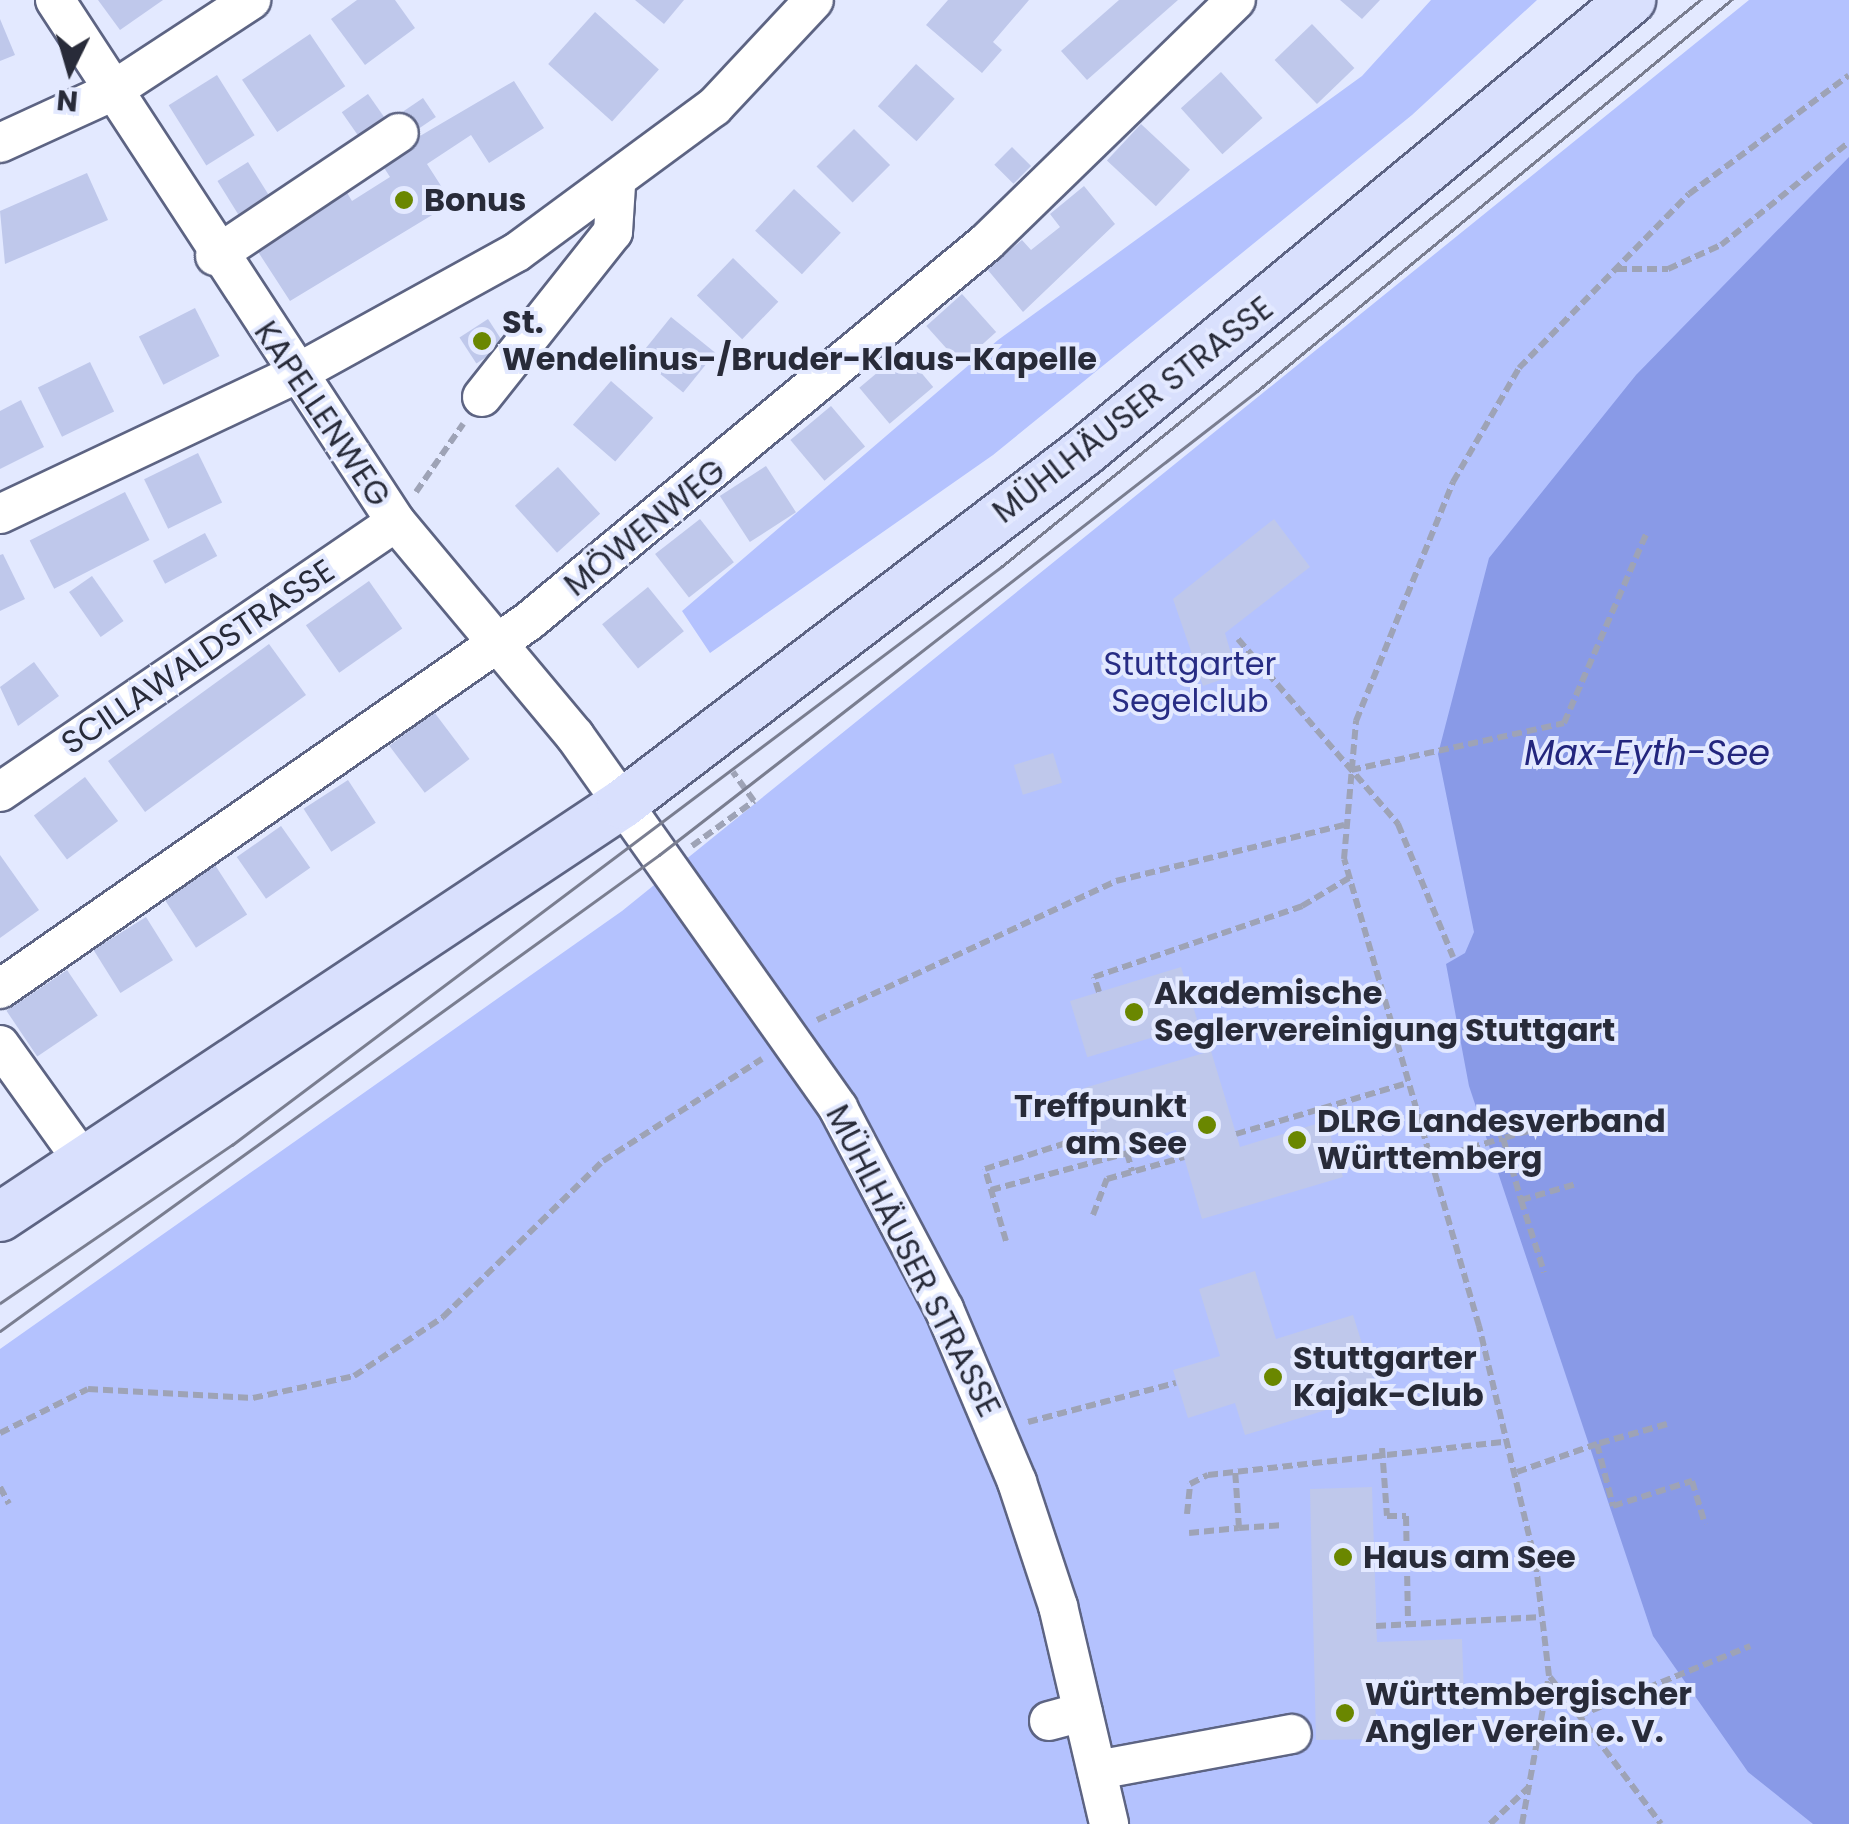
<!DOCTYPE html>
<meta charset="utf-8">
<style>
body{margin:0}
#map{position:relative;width:1849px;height:1824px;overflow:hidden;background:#e3e9ff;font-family:Poppins,sans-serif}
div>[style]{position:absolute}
.green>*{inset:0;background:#b4c2fe}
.water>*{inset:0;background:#899ae7}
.building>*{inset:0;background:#bfc8eb;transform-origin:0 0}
.path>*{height:6px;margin-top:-3px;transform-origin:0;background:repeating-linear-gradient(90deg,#9ea3b6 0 10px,transparent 0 15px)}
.roads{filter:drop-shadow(2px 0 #5d6483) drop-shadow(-2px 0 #5d6483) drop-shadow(0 2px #5d6483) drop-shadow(0 -2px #5d6483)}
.minor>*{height:38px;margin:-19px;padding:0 19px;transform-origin:19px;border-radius:19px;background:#fff}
.major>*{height:48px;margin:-24px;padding:0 24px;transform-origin:24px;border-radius:24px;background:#d9e0fd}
.tram>*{height:2.5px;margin:-1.25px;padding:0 1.25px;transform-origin:1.25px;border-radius:1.25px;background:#7a7e90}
.dots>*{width:28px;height:28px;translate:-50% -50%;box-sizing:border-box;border:5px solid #e3e9ff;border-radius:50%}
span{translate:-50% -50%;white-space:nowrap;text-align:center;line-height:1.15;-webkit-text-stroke:8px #e3e9ff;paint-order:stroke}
.poi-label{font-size:32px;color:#282b39;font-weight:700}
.left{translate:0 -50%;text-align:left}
.right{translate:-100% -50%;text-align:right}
.street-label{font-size:32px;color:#282b39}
.park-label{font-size:32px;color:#272c84}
.water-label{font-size:35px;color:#23267e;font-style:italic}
.north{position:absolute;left:20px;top:20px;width:100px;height:100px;-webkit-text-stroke:8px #e3e9ff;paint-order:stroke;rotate:185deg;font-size:28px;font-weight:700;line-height:40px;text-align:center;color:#282b39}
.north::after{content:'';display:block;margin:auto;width:35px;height:45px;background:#282b39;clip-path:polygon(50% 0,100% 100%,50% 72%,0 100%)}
</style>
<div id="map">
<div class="green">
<i style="clip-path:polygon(1431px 0,1537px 0,1412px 115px,993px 455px,710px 653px,682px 611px,998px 340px,1362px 76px)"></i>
<i style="clip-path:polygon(1749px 0,1849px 0,1849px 1824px,0 1824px,0 1349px,622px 911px)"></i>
</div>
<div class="water">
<i style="clip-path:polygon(1849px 157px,1849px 1824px,1813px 1824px,1748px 1772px,1653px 1636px,1469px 1086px,1446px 964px,1465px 953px,1474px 932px,1438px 754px,1489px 558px,1636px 375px)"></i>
</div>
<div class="building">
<i style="clip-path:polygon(98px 0,163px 0,120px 30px)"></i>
<i style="clip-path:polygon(357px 0,395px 0,415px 28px,365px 65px,331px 19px)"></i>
<i style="clip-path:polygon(635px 0,684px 0,664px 24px)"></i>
<i style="clip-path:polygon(948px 0,1029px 0,993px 42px,1002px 50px,982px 73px,926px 25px)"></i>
<i style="clip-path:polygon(1119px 0,1178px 0,1087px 80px,1061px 51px)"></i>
<i style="clip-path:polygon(1340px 0,1380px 0,1362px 19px)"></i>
<i style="left:595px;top:12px;width:86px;height:70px;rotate:42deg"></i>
<i style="clip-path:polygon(0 19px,15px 55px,0 61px)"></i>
<i style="left:1312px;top:24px;width:61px;height:52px;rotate:46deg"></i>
<i style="left:310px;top:34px;width:63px;height:82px;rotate:56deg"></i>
<i style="left:916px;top:64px;width:52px;height:57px;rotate:42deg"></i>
<i style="left:1221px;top:72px;width:62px;height:54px;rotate:48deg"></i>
<i style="left:217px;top:75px;width:71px;height:57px;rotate:58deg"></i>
<i style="clip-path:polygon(514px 81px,544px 128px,489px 163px,471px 135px,427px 164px,452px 203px,290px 301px,253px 244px,343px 186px,352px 201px,390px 177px,379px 160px)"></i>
<i style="left:368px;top:94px;width:29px;height:32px;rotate:55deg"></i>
<i style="left:423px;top:98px;width:23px;height:32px;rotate:56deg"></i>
<i style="left:1141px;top:124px;width:67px;height:50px;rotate:43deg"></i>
<i style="left:854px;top:129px;width:51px;height:53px;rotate:45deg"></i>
<i style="left:1012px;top:147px;width:27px;height:25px;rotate:45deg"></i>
<i style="left:248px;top:162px;width:39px;height:36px;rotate:58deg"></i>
<i style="clip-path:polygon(87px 173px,108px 220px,5px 264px,0 211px)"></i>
<i style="clip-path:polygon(1084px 186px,1115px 224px,1023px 312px,987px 269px,1022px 240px,1031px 250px,1060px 227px,1050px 214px)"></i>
<i style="left:794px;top:189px;width:64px;height:57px;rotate:43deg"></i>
<i style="left:733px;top:258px;width:63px;height:52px;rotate:44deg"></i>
<i style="left:962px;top:294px;width:51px;height:48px;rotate:48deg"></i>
<i style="left:195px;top:308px;width:54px;height:63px;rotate:63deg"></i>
<i style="left:671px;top:317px;width:57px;height:51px;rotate:39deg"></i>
<i style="left:488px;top:319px;width:31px;height:34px;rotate:57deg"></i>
<i style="left:903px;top:351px;width:47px;height:57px;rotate:50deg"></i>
<i style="left:90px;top:362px;width:55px;height:58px;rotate:64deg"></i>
<i style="left:611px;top:381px;width:56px;height:58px;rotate:41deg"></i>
<i style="clip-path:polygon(21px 400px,44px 447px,0 469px,0 411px)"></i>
<i style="left:831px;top:406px;width:53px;height:53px;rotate:50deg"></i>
<i style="left:198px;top:453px;width:55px;height:60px;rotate:64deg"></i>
<i style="left:766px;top:466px;width:55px;height:55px;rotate:57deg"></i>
<i style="left:558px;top:467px;width:63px;height:58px;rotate:48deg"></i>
<i style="left:125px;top:492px;width:54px;height:107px;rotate:63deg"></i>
<i style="left:700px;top:519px;width:55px;height:57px;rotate:52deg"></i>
<i style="clip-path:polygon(1274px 519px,1310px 567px,1225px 633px,1237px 674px,1203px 686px,1173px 599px)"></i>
<i style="left:205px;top:533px;width:26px;height:59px;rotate:62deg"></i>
<i style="clip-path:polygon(3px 554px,25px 599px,0 611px,0 555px)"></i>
<i style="left:92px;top:576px;width:55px;height:28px;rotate:55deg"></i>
<i style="left:369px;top:581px;width:58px;height:77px;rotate:55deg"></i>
<i style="left:648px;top:587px;width:57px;height:59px;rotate:51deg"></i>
<i style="left:269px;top:644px;width:63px;height:199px;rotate:54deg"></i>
<i style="clip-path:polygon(34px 662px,59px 696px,18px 726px,0 687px)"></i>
<i style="left:434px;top:712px;width:59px;height:56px;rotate:53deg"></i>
<i style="left:1053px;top:753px;width:31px;height:41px;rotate:73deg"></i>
<i style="left:85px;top:777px;width:55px;height:64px;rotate:53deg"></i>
<i style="left:348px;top:780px;width:51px;height:53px;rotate:57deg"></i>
<i style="left:281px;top:826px;width:51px;height:54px;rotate:55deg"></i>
<i style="clip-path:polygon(0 855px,39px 910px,0 938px)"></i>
<i style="left:215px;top:865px;width:59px;height:61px;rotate:57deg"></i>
<i style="left:146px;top:917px;width:51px;height:62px;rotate:58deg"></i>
<i style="left:1181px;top:967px;width:59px;height:116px;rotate:73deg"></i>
<i style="left:67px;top:970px;width:55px;height:73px;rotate:56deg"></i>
<i style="clip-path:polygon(1211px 1051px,1240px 1147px,1326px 1121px,1343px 1177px,1202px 1219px,1176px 1130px,1103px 1152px,1084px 1088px)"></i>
<i style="clip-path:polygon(1255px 1271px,1276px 1339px,1353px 1315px,1378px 1394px,1245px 1435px,1235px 1403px,1188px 1418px,1173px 1370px,1220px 1356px,1199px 1289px)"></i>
<i style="clip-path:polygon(1372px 1487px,1377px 1642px,1462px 1639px,1464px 1696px,1375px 1698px,1377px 1739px,1316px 1740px,1310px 1489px)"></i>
</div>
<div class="path">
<i style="left:1617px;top:269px;width:51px"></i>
<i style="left:1668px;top:269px;width:58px;rotate:-24.4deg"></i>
<i style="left:1721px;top:245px;width:164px;rotate:-38.8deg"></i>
<i style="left:416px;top:492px;width:83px;rotate:-55.3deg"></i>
<i style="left:1238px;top:639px;width:245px;rotate:49.1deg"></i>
<i style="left:1398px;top:824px;width:144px;rotate:67.5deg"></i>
<i style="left:1351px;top:770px;width:218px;rotate:-12.4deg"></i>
<i style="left:1564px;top:723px;width:208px;rotate:-66.5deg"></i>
<i style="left:692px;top:846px;width:77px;rotate:-36deg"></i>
<i style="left:754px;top:801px;width:36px;rotate:-126deg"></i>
<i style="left:1099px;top:992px;width:16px;rotate:-108deg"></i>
<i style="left:1094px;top:977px;width:220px;rotate:-18.8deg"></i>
<i style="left:1302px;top:906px;width:55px;rotate:-30.8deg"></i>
<i style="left:817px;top:1020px;width:330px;rotate:-24.9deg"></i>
<i style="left:1116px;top:881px;width:235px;rotate:-13.8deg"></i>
<i style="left:1558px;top:1123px;width:57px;rotate:164.7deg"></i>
<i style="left:1503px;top:1138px;width:65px;rotate:73.8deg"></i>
<i style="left:1521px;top:1200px;width:57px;rotate:-16.2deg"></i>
<i style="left:1236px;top:1134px;width:175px;rotate:-16.6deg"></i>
<i style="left:1427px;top:1161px;width:79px;rotate:-16.8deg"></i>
<i style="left:991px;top:1190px;width:141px;rotate:-15.2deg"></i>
<i style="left:1127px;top:1153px;width:19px;rotate:74deg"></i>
<i style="left:1521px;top:1200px;width:76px;rotate:72.3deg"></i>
<i style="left:1093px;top:1215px;width:39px;rotate:-69deg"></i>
<i style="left:1107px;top:1179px;width:80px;rotate:-15.9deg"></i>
<i style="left:1006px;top:1241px;width:75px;rotate:-106.3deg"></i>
<i style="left:985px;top:1169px;width:118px;rotate:-17.8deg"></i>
<i style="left:1028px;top:1422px;width:153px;rotate:-14.8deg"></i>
<i style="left:1667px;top:1424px;width:73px;rotate:164.1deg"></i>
<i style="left:1597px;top:1444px;width:64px;rotate:75.5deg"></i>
<i style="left:1613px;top:1506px;width:83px;rotate:-17.6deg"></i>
<i style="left:1692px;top:1481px;width:45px;rotate:73.2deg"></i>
<i style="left:0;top:1433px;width:98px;rotate:-26.6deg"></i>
<i style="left:88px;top:1389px;width:165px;rotate:3.1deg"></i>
<i style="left:253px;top:1398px;width:103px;rotate:-12.3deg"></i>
<i style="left:354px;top:1376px;width:107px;rotate:-33.5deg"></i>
<i style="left:443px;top:1317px;width:223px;rotate:-44.3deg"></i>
<i style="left:603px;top:1161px;width:189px;rotate:-32.7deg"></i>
<i style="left:1382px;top:1448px;width:68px;rotate:85.8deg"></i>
<i style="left:1387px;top:1516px;width:19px"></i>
<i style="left:1406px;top:1516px;width:108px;rotate:88.9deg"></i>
<i style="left:1517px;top:1472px;width:85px;rotate:-19.3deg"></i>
<i style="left:0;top:1487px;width:19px;rotate:62deg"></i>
<i style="left:1187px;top:1514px;width:30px;rotate:-84deg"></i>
<i style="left:1190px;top:1484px;width:20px;rotate:-27deg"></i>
<i style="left:1208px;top:1475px;width:303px;rotate:-6.4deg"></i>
<i style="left:1239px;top:1528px;width:44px;rotate:-3.9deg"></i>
<i style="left:1189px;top:1533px;width:50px;rotate:-5.7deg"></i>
<i style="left:1239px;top:1528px;width:59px;rotate:-93.9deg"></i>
<i style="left:1376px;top:1626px;width:165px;rotate:-3.1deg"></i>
<i style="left:1550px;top:1677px;width:184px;rotate:52.9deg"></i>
<i style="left:1578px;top:1716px;width:186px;rotate:-22.1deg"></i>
<i style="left:1490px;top:1824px;width:57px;rotate:-43.6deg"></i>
<i style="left:1522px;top:1824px;width:150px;rotate:-79.7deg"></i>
<i style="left:1549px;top:1676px;width:112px;rotate:-96.7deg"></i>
<i style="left:1536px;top:1565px;width:246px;rotate:-103.4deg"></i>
<i style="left:1479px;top:1326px;width:486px;rotate:-106.1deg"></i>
<i style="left:1344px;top:859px;width:139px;rotate:-85deg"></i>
<i style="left:1356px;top:721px;width:258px;rotate:-67.9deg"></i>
<i style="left:1453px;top:482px;width:132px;rotate:-59.9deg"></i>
<i style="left:1519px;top:368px;width:243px;rotate:-45.7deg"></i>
<i style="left:1689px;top:194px;width:199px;rotate:-36.6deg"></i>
</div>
<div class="roads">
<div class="minor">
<i style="left:55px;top:0;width:624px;rotate:56.85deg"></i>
<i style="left:396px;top:522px;width:279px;rotate:50.1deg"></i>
<i style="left:575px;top:736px;width:456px;rotate:54.7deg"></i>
<i style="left:838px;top:1108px;width:227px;rotate:62.2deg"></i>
<i style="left:944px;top:1309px;width:188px;rotate:67.1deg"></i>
<i style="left:1017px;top:1482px;width:131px;rotate:71.7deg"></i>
<i style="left:1058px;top:1606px;width:224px;rotate:76.8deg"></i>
<i style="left:0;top:143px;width:120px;rotate:-24.6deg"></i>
<i style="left:109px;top:93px;width:170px;rotate:-33.2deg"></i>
<i style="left:215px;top:256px;width:221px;rotate:-33.8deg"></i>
<i style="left:482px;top:397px;width:211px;rotate:-51.6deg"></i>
<i style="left:613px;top:232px;width:46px;rotate:-86.3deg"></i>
<i style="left:0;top:514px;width:325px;rotate:-25.3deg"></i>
<i style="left:294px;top:375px;width:255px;rotate:-28.9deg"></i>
<i style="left:517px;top:252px;width:245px;rotate:-36.4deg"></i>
<i style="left:714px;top:107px;width:146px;rotate:-46.9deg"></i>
<i style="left:0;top:792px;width:479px;rotate:-34.3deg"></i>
<i style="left:0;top:989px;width:644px;rotate:-34.82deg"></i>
<i style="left:529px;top:621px;width:594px;rotate:-39.61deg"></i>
<i style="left:987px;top:242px;width:347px;rotate:-44.2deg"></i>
<i style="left:0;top:1045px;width:143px;rotate:54.4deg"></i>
<i style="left:1049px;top:1721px;width:35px;rotate:-15deg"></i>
<i style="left:1097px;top:1770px;width:198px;rotate:-10.5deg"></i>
</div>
<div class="major">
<i style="left:0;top:1217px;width:747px;rotate:-33.58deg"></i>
<i style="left:622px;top:804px;width:581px;rotate:-37.3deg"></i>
<i style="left:1084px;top:452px;width:710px;rotate:-39.57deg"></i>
</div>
</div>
<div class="tram">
<i style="left:0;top:1303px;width:281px;rotate:-34.3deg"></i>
<i style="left:232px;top:1145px;width:962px;rotate:-36.93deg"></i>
<i style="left:1001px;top:567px;width:900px;rotate:-39.05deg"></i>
<i style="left:0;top:1331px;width:813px;rotate:-35.84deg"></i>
<i style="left:659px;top:855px;width:755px;rotate:-37.8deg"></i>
<i style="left:1256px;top:392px;width:616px;rotate:-39.53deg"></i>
</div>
<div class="dots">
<i style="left:404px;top:200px;background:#6a8700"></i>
<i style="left:482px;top:341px;background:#6a8700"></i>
<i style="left:1134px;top:1012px;background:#6a8700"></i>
<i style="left:1207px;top:1125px;background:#6a8700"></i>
<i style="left:1297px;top:1140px;background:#6a8700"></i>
<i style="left:1273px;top:1377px;background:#6a8700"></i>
<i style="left:1343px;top:1557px;background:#6a8700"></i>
<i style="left:1345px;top:1713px;background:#6a8700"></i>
</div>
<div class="poi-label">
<span class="left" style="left:424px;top:200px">Bonus</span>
<span class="left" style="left:502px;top:341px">St.<br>Wendelinus-/Bruder-Klaus-Kapelle</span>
<span class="left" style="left:1154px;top:1012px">Akademische<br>Seglervereinigung Stuttgart</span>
<span class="right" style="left:1187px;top:1125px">Treffpunkt<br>am See</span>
<span class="left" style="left:1317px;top:1140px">DLRG Landesverband<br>Württemberg</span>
<span class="left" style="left:1293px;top:1377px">Stuttgarter<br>Kajak-Club</span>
<span class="left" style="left:1363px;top:1557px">Haus am See</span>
<span class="left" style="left:1365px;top:1713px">Württembergischer<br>Angler Verein e. V.</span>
</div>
<div class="street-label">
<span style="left:1133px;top:410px;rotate:-38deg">MÜHLHÄUSER STRASSE</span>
<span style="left:322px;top:414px;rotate:56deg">KAPELLENWEG</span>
<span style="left:645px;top:528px;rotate:-39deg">MÖWENWEG</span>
<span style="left:198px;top:657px;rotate:-34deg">SCILLAWALDSTRASSE</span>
<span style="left:913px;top:1261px;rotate:63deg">MÜHLHÄUSER STRASSE</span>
</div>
<div class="park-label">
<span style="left:1190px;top:683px">Stuttgarter<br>Segelclub</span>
</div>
<div class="water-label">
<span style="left:1647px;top:753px">Max-Eyth-See</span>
</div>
<div class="north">N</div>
</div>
